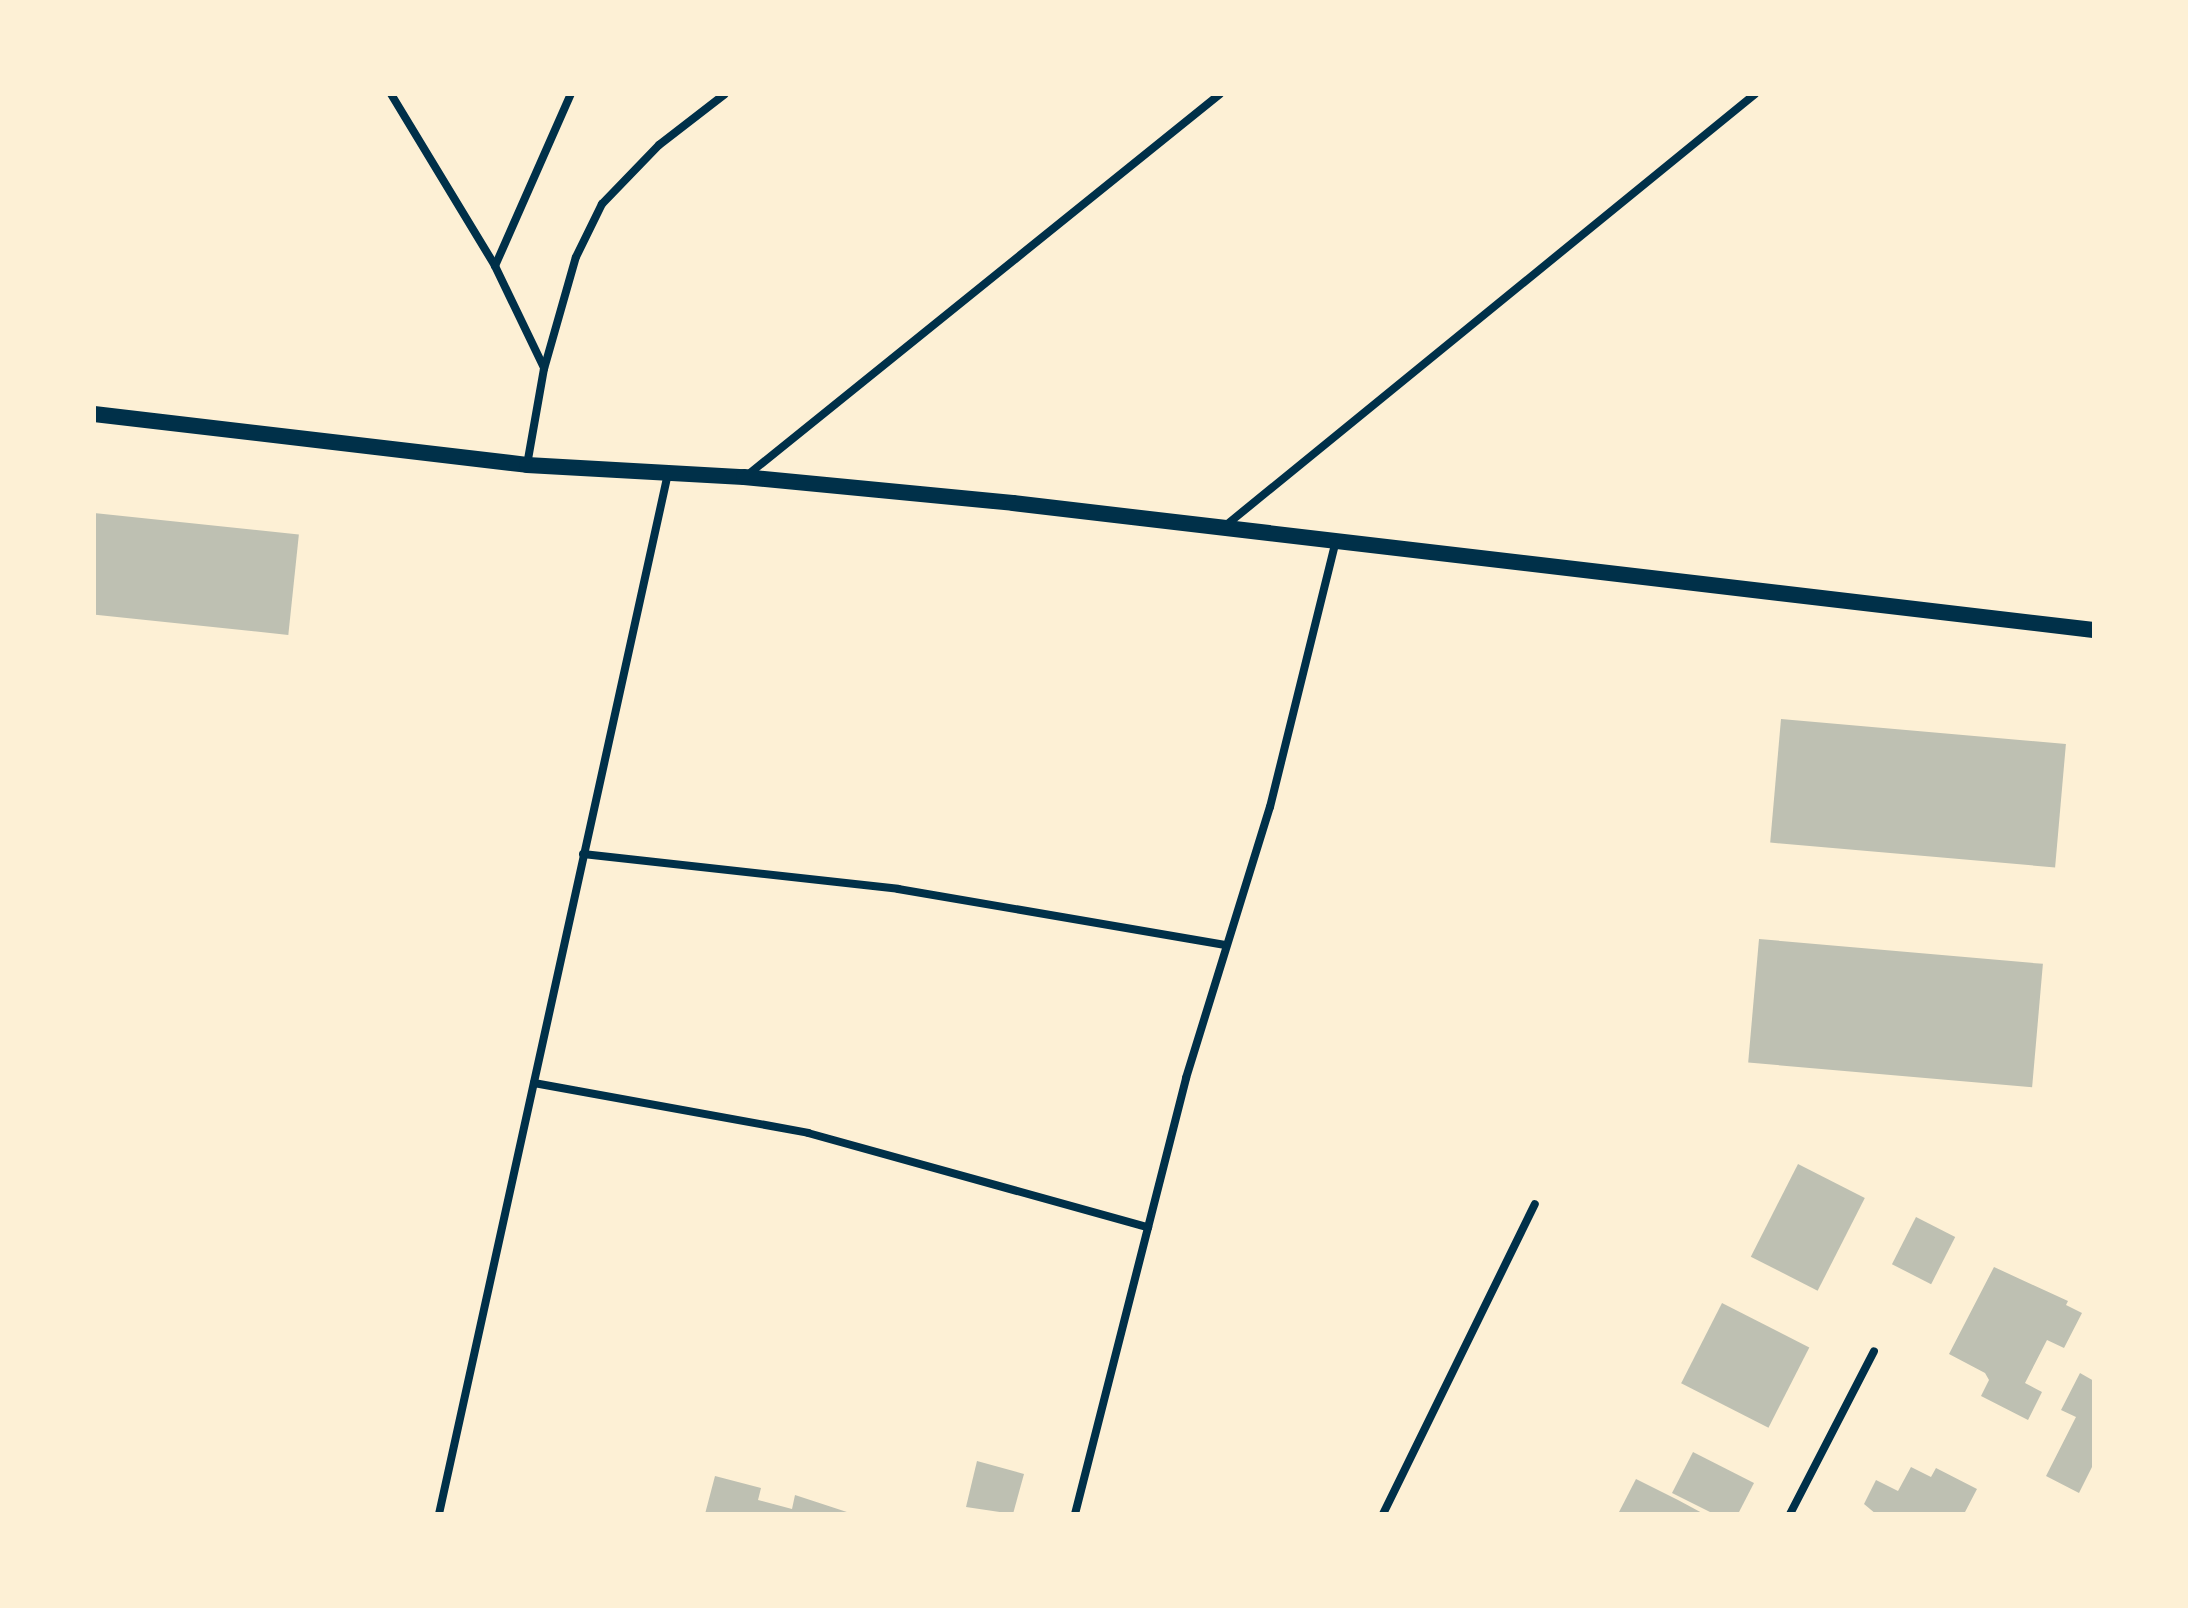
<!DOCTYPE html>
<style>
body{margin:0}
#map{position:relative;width:2188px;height:1608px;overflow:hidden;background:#fdf0d5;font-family:Commissioner,sans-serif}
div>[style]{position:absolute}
.building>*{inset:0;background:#bec0b2;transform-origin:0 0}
.minor>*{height:8px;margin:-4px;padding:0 4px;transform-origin:4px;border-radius:4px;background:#003049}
.secondary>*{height:16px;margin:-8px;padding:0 8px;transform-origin:8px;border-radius:8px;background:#003049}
span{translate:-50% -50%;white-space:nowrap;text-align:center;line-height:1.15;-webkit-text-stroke:6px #fdf0d5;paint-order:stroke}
.frame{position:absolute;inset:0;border:96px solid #fdf0d5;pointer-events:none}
</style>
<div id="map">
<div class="building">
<i style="left:94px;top:513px;width:206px;height:101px;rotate:6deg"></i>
<i style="left:1781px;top:719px;width:286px;height:124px;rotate:5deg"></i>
<i style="left:1759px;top:939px;width:285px;height:124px;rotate:5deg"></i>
<i style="left:1798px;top:1164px;width:75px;height:104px;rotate:27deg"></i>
<i style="left:1916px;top:1217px;width:44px;height:53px;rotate:27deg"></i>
<i style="clip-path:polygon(1994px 1267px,2068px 1301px,2066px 1305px,2082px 1313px,2064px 1348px,2047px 1340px,2025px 1383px,2042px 1392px,2028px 1420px,1981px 1396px,1989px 1380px,1985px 1373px,1949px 1354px)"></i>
<i style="left:1722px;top:1303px;width:98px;height:90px;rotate:27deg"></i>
<i style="clip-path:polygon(2080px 1373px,2094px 1381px,2094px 1463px,2079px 1493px,2046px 1476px,2076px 1417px,2061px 1410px)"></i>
<i style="clip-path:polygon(1693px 1452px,1754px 1483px,1738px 1514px,1714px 1514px,1672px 1493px)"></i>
<i style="clip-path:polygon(977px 1461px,1024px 1474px,1013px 1514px,966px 1507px)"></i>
<i style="clip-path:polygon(1911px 1467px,1931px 1477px,1936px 1468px,1977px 1489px,1964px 1514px,1876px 1514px,1864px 1504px,1876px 1480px,1898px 1491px)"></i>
<i style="clip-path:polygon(715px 1476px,761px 1488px,758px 1500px,792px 1509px,795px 1495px,853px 1514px,705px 1514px)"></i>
<i style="clip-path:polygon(1636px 1479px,1678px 1500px,1704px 1514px,1618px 1514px)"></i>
</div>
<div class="minor">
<i style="left:391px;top:94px;width:201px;rotate:58.8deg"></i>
<i style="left:495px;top:266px;width:113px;rotate:64.3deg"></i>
<i style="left:495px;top:266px;width:188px;rotate:-66.2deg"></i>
<i style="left:527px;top:465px;width:97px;rotate:-80deg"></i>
<i style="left:544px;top:369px;width:116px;rotate:-74.1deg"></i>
<i style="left:576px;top:257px;width:59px;rotate:-63.9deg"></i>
<i style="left:602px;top:204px;width:82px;rotate:-46deg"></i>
<i style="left:659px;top:145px;width:83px;rotate:-37.7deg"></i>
<i style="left:745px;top:477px;width:610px;rotate:-38.88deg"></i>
<i style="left:1225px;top:526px;width:684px;rotate:-39.18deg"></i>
<i style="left:583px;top:854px;width:317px;rotate:6.3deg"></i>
<i style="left:898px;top:889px;width:332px;rotate:9.7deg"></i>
<i style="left:534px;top:1083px;width:279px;rotate:10.3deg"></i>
<i style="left:808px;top:1133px;width:353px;rotate:15.5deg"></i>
<i style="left:439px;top:1514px;width:1066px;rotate:-77.59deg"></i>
<i style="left:1075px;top:1514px;width:450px;rotate:-75.7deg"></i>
<i style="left:1186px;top:1078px;width:284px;rotate:-72.8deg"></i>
<i style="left:1270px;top:807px;width:274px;rotate:-76.1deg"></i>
<i style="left:1383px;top:1514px;width:345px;rotate:-63.9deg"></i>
<i style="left:1790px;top:1514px;width:183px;rotate:-62.7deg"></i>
</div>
<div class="secondary">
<i style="left:94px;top:414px;width:436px;rotate:6.7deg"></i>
<i style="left:527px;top:465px;width:217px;rotate:3.2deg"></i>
<i style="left:744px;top:477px;width:270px;rotate:5.5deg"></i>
<i style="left:1013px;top:503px;width:1088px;rotate:6.7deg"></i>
</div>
<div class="frame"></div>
</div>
